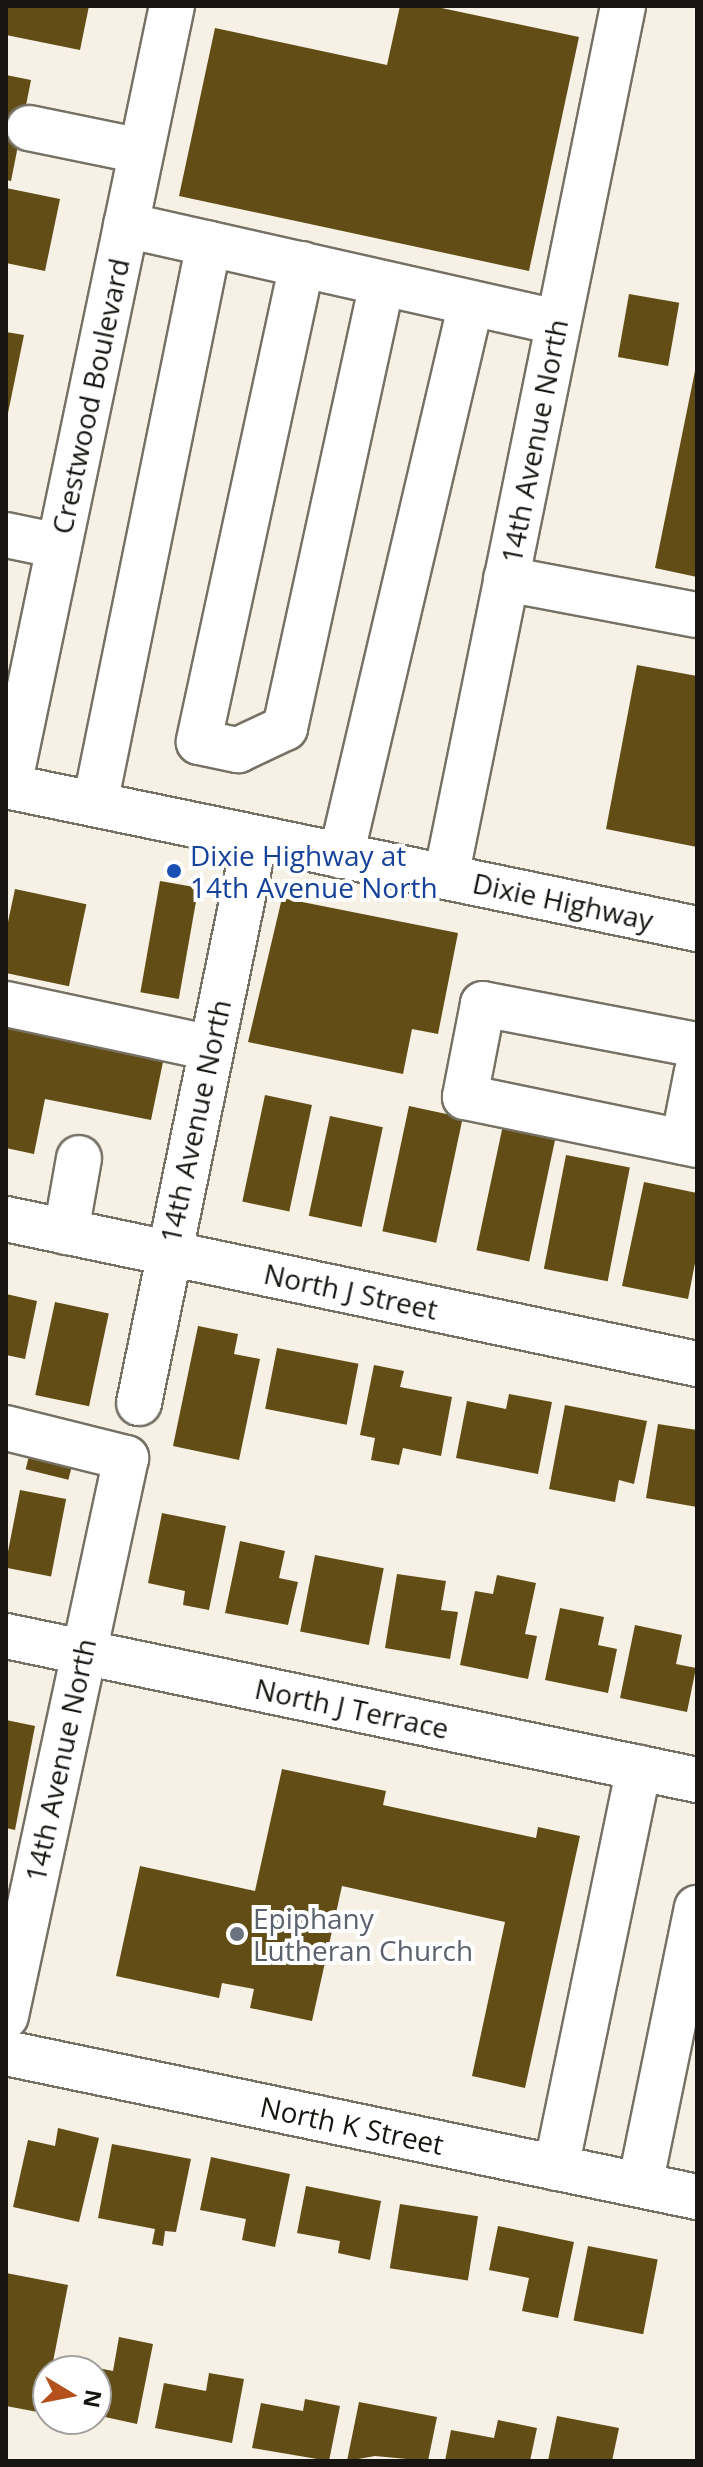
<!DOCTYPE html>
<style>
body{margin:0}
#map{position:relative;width:703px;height:2467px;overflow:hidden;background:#f7f1e5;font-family:"Open Sans",sans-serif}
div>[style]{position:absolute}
.building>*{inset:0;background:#624d16;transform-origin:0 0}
.roads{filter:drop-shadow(2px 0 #767165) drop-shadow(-2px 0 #767165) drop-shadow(0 2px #767165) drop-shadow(0 -2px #767165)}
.minor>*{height:44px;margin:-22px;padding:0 22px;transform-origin:22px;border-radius:22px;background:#fff}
.major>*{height:44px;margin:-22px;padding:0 22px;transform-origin:22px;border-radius:22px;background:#fff}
.dots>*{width:22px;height:22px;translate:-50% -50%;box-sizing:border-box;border:4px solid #fff;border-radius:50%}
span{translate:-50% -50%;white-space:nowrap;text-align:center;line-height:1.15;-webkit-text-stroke:8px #fff;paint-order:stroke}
.street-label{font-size:28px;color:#171511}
.transit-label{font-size:28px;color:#164399}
.left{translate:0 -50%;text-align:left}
.worship-label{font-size:28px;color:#5b616d}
.frame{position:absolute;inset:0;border:8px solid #171511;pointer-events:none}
.north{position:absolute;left:32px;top:2355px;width:80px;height:80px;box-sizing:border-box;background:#fff;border:2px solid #a2a1a0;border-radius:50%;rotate:100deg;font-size:22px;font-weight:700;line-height:32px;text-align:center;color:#171511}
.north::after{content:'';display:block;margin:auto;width:28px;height:36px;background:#b4501b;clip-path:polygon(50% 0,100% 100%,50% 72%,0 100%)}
</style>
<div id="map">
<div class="building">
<i style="clip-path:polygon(6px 6px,89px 6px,80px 50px,6px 35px)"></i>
<i style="clip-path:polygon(400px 6px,432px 6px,579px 37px,529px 271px,179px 196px,215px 28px,387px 65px)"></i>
<i style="clip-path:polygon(6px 75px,31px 80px,11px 181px,6px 180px)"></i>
<i style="clip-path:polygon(6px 188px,60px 199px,45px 271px,6px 263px)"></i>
<i style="left:629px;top:294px;width:51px;height:64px;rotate:10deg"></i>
<i style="clip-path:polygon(6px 332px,24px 335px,7px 418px,6px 418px)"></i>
<i style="clip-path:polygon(696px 366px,697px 367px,697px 577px,655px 568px)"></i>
<i style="clip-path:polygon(637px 665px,697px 676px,697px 847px,606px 829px)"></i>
<i style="left:160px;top:881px;width:39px;height:113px;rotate:10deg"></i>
<i style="left:15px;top:889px;width:73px;height:84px;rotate:12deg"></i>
<i style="clip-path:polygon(282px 898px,458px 933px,438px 1034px,412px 1029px,403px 1074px,248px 1042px)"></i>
<i style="clip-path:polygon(6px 1025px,164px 1057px,151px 1120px,45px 1099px,34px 1154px,6px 1148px)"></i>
<i style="left:265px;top:1095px;width:48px;height:109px;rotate:12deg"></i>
<i style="left:409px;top:1106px;width:55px;height:128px;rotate:12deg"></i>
<i style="left:330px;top:1116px;width:54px;height:102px;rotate:12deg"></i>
<i style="left:503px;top:1125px;width:54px;height:128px;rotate:12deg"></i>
<i style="left:566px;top:1155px;width:65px;height:116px;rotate:11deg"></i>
<i style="clip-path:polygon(644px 1182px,697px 1193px,697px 1253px,688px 1299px,622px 1286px)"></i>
<i style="clip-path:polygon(6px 1294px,37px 1301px,25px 1359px,6px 1355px)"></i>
<i style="left:55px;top:1302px;width:55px;height:95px;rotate:12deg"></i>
<i style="clip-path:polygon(198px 1326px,238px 1334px,234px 1354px,260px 1359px,239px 1460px,173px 1446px)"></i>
<i style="left:277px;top:1348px;width:83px;height:62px;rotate:11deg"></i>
<i style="clip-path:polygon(374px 1365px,404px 1371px,400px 1387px,452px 1397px,441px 1456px,403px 1448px,399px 1465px,371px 1460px,375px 1438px,360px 1435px)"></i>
<i style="clip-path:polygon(509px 1394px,552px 1402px,538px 1474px,456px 1458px,467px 1401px,506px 1409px)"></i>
<i style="clip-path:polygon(565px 1405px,647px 1421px,634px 1484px,619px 1480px,615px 1502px,549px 1489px)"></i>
<i style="clip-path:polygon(658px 1424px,697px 1430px,697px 1507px,646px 1498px)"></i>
<i style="left:32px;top:1444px;width:44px;height:26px;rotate:14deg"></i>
<i style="left:20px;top:1490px;width:47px;height:79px;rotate:11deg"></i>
<i style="clip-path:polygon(162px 1513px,226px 1526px,209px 1610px,183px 1605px,185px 1591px,148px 1583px)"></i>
<i style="clip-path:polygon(240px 1541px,285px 1551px,279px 1578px,298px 1582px,288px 1625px,225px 1613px)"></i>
<i style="left:315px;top:1555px;width:70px;height:78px;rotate:11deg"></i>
<i style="clip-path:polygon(397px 1574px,446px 1581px,441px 1610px,458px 1612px,450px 1659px,385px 1648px)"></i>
<i style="clip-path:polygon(497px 1575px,536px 1583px,525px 1634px,537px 1636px,528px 1679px,460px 1665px,475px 1591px,493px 1594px)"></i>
<i style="clip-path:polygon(560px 1608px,604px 1617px,598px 1645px,617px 1649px,608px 1693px,545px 1680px)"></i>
<i style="clip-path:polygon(635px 1625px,682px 1635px,676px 1664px,696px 1668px,687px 1712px,620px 1698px)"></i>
<i style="clip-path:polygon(6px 1720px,35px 1726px,15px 1830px,6px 1828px)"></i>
<i style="clip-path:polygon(282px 1769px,386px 1791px,383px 1805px,536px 1838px,538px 1827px,580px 1836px,525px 2088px,472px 2076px,505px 1922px,342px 1886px,312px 2021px,250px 2008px,254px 1989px,222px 1983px,219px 1998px,116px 1976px,140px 1866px,255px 1891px)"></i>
<i style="clip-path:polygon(58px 2128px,99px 2138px,79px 2222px,13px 2207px,28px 2140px,55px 2146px)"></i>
<i style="clip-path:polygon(112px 2144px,191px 2159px,176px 2232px,165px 2231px,163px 2246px,152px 2244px,155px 2229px,98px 2218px)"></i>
<i style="clip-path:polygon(211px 2157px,290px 2174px,275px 2247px,242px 2240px,246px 2219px,200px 2210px)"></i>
<i style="clip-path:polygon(306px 2186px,381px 2201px,370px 2260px,338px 2253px,340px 2241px,297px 2233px)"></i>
<i style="left:400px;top:2204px;width:79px;height:65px;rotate:9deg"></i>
<i style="clip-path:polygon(498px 2226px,574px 2242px,558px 2318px,522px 2311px,529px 2278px,489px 2270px)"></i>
<i style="left:588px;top:2246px;width:71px;height:76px;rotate:11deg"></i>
<i style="clip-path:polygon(6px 2273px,68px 2285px,43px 2413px,6px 2406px)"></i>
<i style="clip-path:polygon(119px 2337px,153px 2344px,137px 2424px,96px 2415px,96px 2371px,66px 2371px,68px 2362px,113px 2371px)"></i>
<i style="clip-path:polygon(209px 2373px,244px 2379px,232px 2443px,155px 2428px,164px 2383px,206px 2391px)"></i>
<i style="clip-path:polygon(305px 2399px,340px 2406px,329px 2461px,252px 2448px,261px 2403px,303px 2411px)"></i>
<i style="clip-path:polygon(359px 2402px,437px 2417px,428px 2461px,375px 2456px,347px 2461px)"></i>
<i style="clip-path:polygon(557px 2416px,619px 2428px,612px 2461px,548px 2461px)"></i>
<i style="clip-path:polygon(498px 2420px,537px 2428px,530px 2461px,445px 2461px,451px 2430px,494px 2438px)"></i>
</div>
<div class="roads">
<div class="minor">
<i style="left:29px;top:128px;width:114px;rotate:11.6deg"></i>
<i style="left:126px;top:225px;width:443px;rotate:12.7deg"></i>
<i style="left:302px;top:264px;width:489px;rotate:102.2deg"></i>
<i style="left:199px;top:742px;width:40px;rotate:12deg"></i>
<i style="left:238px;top:750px;width:52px;rotate:-25.1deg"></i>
<i style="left:285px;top:728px;width:455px;rotate:-77.7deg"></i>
<i style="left:6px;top:535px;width:54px;rotate:11.7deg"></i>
<i style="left:506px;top:579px;width:194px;rotate:10.7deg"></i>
<i style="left:9px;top:786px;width:797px;rotate:-78.2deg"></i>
<i style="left:95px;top:804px;width:572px;rotate:-78.51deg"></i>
<i style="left:341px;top:856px;width:568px;rotate:-76.77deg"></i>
<i style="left:446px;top:877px;width:889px;rotate:-78.51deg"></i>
<i style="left:6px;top:1004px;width:210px;rotate:12.1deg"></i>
<i style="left:697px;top:1045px;width:218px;rotate:-169.2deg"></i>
<i style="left:483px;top:1004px;width:95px;rotate:101deg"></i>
<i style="left:465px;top:1097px;width:237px;rotate:11.7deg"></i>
<i style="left:683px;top:1142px;width:72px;rotate:-78.8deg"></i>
<i style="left:6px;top:1219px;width:706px;rotate:11.85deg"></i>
<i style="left:66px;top:1232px;width:75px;rotate:-80deg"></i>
<i style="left:139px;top:1403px;width:577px;rotate:-78.4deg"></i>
<i style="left:6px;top:1428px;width:124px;rotate:14deg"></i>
<i style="left:126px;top:1458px;width:571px;rotate:102.14deg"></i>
<i style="left:6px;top:1636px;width:706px;rotate:11.77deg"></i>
<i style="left:6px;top:2053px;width:706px;rotate:11.77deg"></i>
<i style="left:556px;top:2168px;width:409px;rotate:-78.3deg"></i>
<i style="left:640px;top:2185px;width:283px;rotate:-78.4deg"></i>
</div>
<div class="major">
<i style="left:6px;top:786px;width:706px;rotate:11.69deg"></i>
</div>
</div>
<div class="dots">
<i style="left:174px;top:871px;background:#1a4fb4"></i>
<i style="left:237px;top:1934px;background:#6b7280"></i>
</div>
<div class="street-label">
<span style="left:90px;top:396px;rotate:-78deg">Crestwood Boulevard</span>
<span style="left:534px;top:441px;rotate:-79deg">14th Avenue North</span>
<span style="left:563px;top:901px;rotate:12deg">Dixie Highway</span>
<span style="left:195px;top:1121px;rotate:-78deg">14th Avenue North</span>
<span style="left:351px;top:1291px;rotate:12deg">North J Street</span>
<span style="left:352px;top:1708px;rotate:12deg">North J Terrace</span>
<span style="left:60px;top:1760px;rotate:-78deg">14th Avenue North</span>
<span style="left:352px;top:2125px;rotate:12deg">North K Street</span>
</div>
<div class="transit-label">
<span class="left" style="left:190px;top:871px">Dixie Highway at<br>14th Avenue North</span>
</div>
<div class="worship-label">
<span class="left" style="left:253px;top:1934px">Epiphany<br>Lutheran Church</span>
</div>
<div class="frame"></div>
<div class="north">N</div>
</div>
